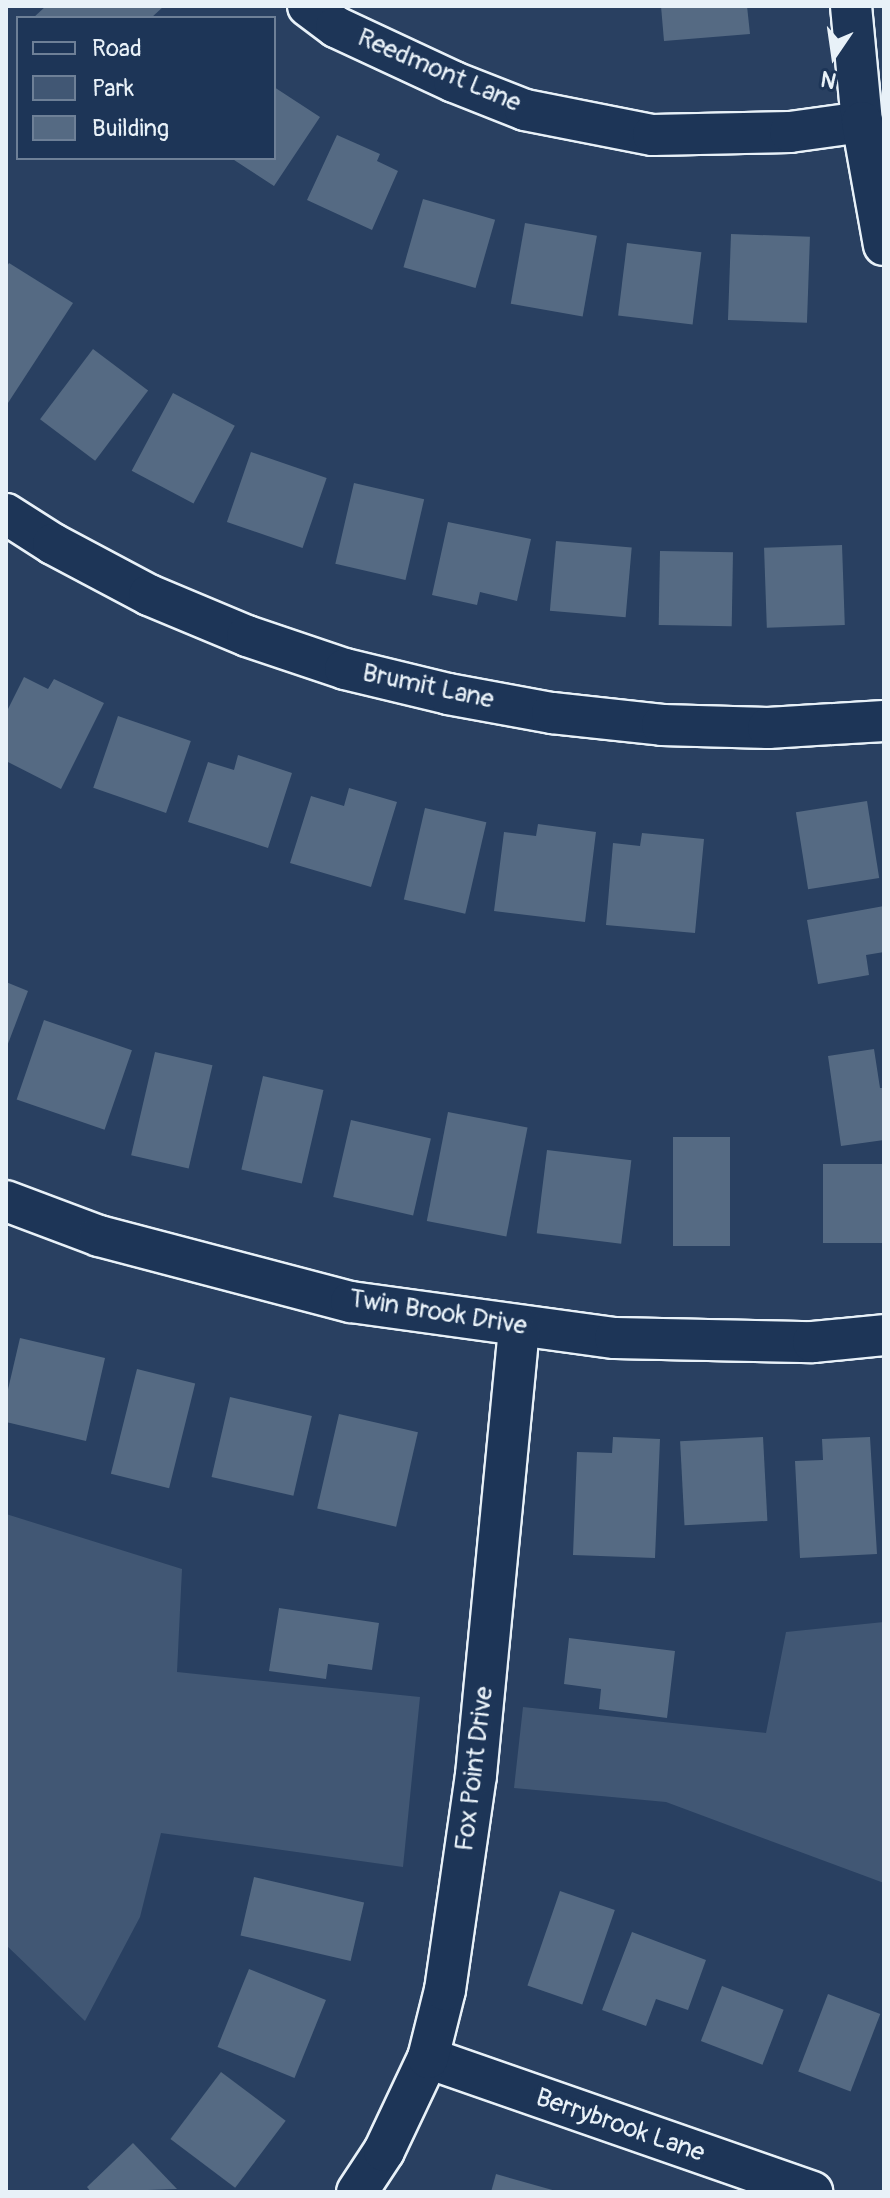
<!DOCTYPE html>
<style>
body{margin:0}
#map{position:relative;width:890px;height:2198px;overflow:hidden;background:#294061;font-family:Pangolin,sans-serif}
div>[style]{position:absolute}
.green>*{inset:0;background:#415774}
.building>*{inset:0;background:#556a83;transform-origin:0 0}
.roads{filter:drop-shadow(2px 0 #e8f1f8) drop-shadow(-2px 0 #e8f1f8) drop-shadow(0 2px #e8f1f8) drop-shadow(0 -2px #e8f1f8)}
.minor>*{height:40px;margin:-20px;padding:0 20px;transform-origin:20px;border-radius:20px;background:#1d3557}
span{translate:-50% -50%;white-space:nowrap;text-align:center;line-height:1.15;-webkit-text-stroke:8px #1d3557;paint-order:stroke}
.street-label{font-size:26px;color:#e8f1f8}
.frame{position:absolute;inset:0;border:8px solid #e8f1f8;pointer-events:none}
.legend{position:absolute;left:16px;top:16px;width:260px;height:144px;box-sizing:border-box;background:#1d3557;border:2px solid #6e8097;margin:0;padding:10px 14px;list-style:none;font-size:24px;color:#e8f1f8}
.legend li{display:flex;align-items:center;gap:16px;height:40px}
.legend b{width:40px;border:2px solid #6e8097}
.north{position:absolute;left:794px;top:16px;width:80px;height:80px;-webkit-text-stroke:6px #1d3557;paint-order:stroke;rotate:193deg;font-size:22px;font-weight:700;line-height:32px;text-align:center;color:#e8f1f8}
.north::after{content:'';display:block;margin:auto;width:28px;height:36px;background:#e8f1f8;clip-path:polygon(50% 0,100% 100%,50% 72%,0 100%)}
</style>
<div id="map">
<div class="green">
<i style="clip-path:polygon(6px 1514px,182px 1569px,177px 1672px,420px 1697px,403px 1867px,161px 1833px,140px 1917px,85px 2021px,6px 1945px)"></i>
<i style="clip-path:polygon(884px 1622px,884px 1883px,666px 1802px,514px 1788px,523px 1707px,766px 1733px,786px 1632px)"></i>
</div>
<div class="building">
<i style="clip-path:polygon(46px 6px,164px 6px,151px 18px,33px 18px)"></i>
<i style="clip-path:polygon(661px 6px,747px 6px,750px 34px,664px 41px)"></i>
<i style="clip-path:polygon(274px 87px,320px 117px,274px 186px,231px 158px,274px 158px)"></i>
<i style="clip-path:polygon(337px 135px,380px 154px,377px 161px,398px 171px,372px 230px,307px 200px)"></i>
<i style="left:423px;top:199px;width:75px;height:71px;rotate:16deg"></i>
<i style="left:525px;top:223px;width:73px;height:82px;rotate:10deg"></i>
<i style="left:731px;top:234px;width:79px;height:86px;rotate:2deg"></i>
<i style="left:627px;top:243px;width:75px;height:73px;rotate:7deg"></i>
<i style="clip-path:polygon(9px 263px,73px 303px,6px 406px,6px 268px)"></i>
<i style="left:93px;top:349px;width:69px;height:88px;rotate:37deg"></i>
<i style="left:173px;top:393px;width:70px;height:88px;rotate:28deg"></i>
<i style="left:251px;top:452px;width:80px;height:74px;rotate:19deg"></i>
<i style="left:354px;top:483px;width:72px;height:83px;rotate:13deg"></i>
<i style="clip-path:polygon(448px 522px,531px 539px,517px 601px,480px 592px,477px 605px,432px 595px)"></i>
<i style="left:556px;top:541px;width:76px;height:70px;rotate:5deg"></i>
<i style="left:842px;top:545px;width:80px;height:78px;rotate:88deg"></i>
<i style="left:660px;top:551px;width:73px;height:74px;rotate:1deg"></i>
<i style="clip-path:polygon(24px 677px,48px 689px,54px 679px,104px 703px,61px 789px,6px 761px,6px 713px)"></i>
<i style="left:118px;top:716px;width:77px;height:76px;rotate:19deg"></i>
<i style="clip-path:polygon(238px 755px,292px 773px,268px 848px,188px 822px,208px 762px,234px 770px)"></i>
<i style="clip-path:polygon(349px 788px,397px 802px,371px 887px,290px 863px,311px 796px,344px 806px)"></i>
<i style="left:867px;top:801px;width:78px;height:72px;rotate:81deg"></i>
<i style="left:425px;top:808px;width:63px;height:94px;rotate:13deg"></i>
<i style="clip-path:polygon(538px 824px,596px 832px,585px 922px,494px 911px,504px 832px,536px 836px)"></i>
<i style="clip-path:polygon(642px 833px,704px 839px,695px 933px,606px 925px,613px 843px,640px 846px)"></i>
<i style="clip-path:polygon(884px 906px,884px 952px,866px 955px,869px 975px,818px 984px,807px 920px)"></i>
<i style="clip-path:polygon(6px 982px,28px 991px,6px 1049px)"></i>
<i style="left:44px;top:1020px;width:93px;height:84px;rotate:19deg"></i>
<i style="clip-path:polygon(874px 1049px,880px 1088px,884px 1088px,884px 1140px,841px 1146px,828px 1056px)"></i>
<i style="left:155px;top:1052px;width:59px;height:106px;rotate:13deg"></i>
<i style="left:263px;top:1076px;width:62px;height:96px;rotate:13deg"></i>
<i style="left:448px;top:1112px;width:81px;height:111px;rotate:11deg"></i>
<i style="left:351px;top:1120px;width:82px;height:79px;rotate:13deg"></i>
<i style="left:673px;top:1137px;width:57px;height:109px"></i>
<i style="left:547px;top:1150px;width:85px;height:84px;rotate:7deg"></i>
<i style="left:884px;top:1164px;width:79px;height:61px;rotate:90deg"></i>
<i style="clip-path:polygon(20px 1338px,105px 1358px,86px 1441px,6px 1422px,6px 1398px)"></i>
<i style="left:137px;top:1369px;width:60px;height:108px;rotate:14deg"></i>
<i style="left:230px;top:1397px;width:84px;height:82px;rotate:13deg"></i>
<i style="left:339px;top:1414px;width:81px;height:97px;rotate:13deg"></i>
<i style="clip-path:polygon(613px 1437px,660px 1439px,655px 1558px,573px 1555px,577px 1452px,612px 1453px)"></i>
<i style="left:763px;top:1437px;width:84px;height:83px;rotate:87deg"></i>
<i style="clip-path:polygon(870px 1437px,877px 1554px,800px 1558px,795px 1461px,823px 1460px,822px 1439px)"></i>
<i style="clip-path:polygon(279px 1608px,379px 1623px,372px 1670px,328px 1664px,326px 1679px,269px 1671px)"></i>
<i style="clip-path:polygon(569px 1638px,675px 1651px,667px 1718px,599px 1709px,601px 1689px,564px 1684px)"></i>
<i style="left:254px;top:1877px;width:113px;height:60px;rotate:13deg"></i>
<i style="left:560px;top:1891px;width:58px;height:100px;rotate:19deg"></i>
<i style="clip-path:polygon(632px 1932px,706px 1960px,688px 2010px,656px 1999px,646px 2026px,602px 2010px)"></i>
<i style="left:249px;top:1969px;width:83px;height:84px;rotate:22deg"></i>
<i style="left:722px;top:1986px;width:66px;height:59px;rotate:21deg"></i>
<i style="left:828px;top:1994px;width:56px;height:83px;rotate:21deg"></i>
<i style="left:221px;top:2072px;width:81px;height:84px;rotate:37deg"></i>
<i style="clip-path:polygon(133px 2143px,177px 2189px,91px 2192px,87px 2187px)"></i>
<i style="clip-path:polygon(496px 2174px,556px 2191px,555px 2192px,491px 2192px)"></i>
</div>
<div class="roads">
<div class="minor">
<i style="left:308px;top:6px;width:35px;rotate:37deg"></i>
<i style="left:336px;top:27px;width:130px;rotate:25deg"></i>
<i style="left:454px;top:82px;width:76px;rotate:21.5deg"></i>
<i style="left:525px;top:110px;width:130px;rotate:11.1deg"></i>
<i style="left:653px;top:135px;width:137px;rotate:-1.3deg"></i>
<i style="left:790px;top:132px;width:73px;rotate:-7.9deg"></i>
<i style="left:851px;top:6px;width:117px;rotate:84.6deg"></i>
<i style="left:862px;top:122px;width:125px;rotate:79.9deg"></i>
<i style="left:6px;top:514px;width:56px;rotate:32.6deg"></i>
<i style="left:53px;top:544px;width:109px;rotate:28deg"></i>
<i style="left:149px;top:595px;width:106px;rotate:22.7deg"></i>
<i style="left:247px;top:636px;width:103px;rotate:18.6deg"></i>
<i style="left:345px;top:669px;width:106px;rotate:13.6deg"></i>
<i style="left:448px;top:694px;width:106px;rotate:10.4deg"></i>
<i style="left:552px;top:713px;width:111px;rotate:6.2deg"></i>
<i style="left:662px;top:725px;width:106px;rotate:1.6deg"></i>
<i style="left:768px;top:728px;width:116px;rotate:-3.5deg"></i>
<i style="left:6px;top:1201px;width:99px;rotate:20.6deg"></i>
<i style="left:99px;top:1236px;width:260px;rotate:14.7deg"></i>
<i style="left:351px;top:1302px;width:266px;rotate:7.8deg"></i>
<i style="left:615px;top:1338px;width:198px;rotate:1.2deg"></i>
<i style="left:813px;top:1342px;width:71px;rotate:-5.6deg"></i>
<i style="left:428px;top:2058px;width:407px;rotate:19.2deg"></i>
<i style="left:357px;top:2192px;width:49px;rotate:-56.6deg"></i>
<i style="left:384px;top:2151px;width:103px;rotate:-64.7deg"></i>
<i style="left:428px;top:2058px;width:70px;rotate:-76deg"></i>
<i style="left:445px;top:1990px;width:217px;rotate:-81.8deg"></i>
<i style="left:476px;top:1775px;width:451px;rotate:-84.5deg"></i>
</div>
</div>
<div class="street-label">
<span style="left:439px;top:71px;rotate:23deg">Reedmont Lane</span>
<span style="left:428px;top:687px;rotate:12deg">Brumit Lane</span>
<span style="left:438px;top:1313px;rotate:9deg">Twin Brook Drive</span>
<span style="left:475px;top:1769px;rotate:-83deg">Fox Point Drive</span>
<span style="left:620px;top:2126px;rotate:19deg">Berrybrook Lane</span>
</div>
<div class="frame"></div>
<ul class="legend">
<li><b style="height:10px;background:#1d3557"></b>Road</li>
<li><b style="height:22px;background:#415774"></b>Park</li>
<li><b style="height:22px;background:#556a83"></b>Building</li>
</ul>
<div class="north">N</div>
</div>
